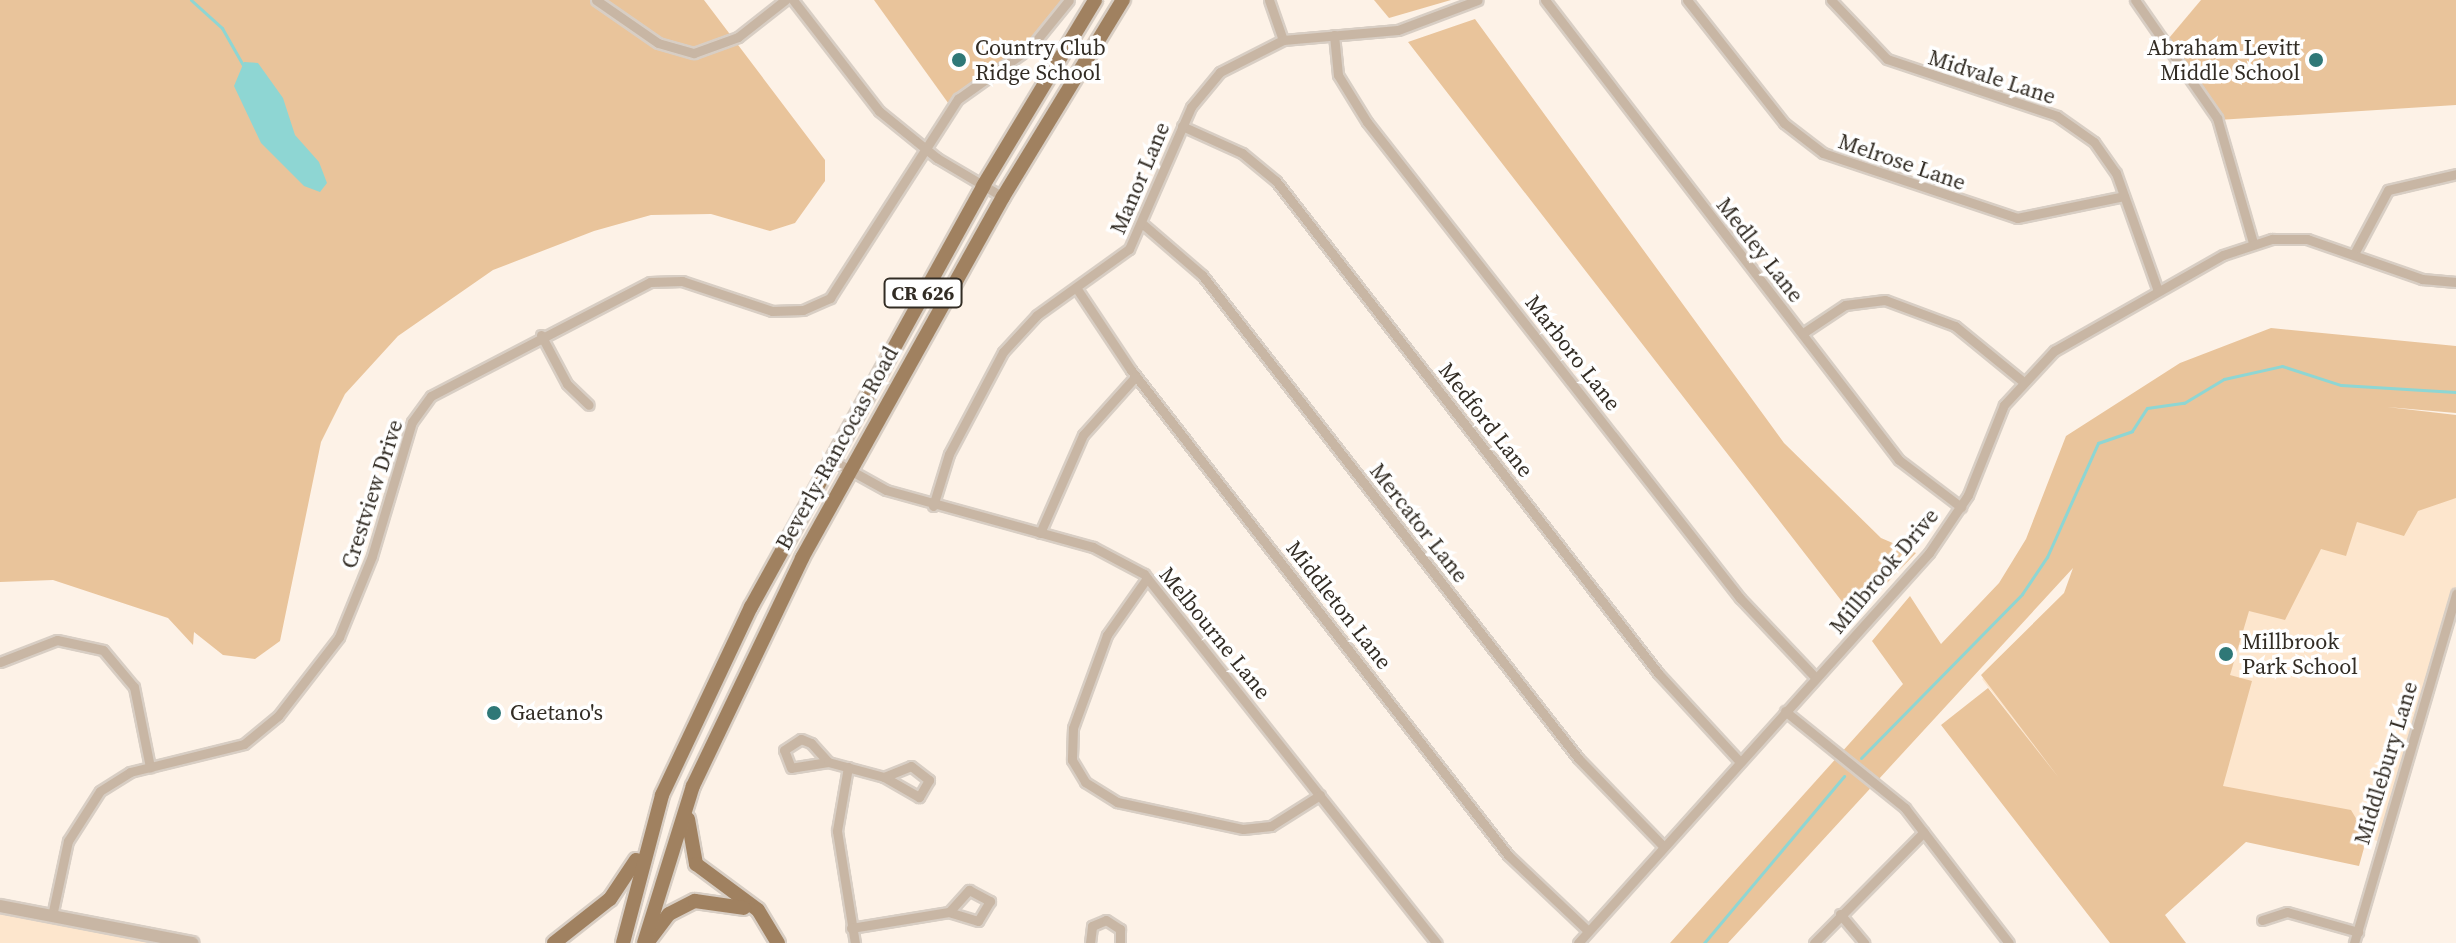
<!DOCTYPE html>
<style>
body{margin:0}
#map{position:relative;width:2456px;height:943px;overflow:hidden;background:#fdf2e7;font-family:"Source Serif 4",serif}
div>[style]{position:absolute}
.built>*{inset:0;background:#fde6cd}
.green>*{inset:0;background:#e9c49b}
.water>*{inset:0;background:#8ed6d3}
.stream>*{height:3px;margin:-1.5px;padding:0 1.5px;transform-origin:1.5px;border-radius:1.5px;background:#8ed6d3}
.roads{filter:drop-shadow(2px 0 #d8cec4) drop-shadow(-2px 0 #d8cec4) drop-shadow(0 2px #d8cec4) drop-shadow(0 -2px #d8cec4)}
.minor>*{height:9px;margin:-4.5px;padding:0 4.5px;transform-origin:4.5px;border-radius:4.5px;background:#c8b6a4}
.tertiary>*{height:12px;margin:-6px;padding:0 6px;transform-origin:6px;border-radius:6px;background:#c8b6a4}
.primary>*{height:14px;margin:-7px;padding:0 7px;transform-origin:7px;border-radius:7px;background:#a08160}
.dots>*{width:22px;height:22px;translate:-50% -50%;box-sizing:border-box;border:4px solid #fff;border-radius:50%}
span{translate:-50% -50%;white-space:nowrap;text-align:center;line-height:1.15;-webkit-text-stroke:7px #fff;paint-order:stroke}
.shield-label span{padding:2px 6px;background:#fff;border:2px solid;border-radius:6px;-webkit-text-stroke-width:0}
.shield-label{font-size:20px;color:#322c24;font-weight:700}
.poi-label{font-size:22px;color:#322c24}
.left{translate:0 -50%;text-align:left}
.right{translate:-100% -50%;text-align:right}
.street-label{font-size:22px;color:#322c24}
</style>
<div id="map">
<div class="built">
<i style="clip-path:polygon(2409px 414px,2456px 415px,2456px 594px,2380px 842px,2303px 816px,2257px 814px,2152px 899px,1982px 679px,2046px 629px)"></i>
<i style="clip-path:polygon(0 907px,192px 943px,0 943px)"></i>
</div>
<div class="green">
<i style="clip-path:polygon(0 0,704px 0,825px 160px,825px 181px,795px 223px,770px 231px,711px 214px,651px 215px,594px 231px,493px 270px,398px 336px,345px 394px,321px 442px,280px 641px,255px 659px,223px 655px,194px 632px,193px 645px,168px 618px,53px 580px,0 582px)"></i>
<i style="clip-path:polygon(874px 0,1063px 0,1036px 42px,951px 107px)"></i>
<i style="clip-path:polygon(1374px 0,1451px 0,1389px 18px)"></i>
<i style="clip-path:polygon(2201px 0,2456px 0,2456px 105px,2218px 120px,2164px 44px)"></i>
<i style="clip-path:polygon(1475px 19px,1784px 443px,1881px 538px,1916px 553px,1854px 617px,1408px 42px)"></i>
<i style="clip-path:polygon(2271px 328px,2456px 346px,2456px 413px,2387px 407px,2456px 415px,2456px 498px,2418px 511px,2404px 536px,2357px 522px,2346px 556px,2321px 549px,2285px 620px,2249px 611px,2230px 675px,2252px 681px,2223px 786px,2351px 810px,2367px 837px,2359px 866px,2246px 842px,2165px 915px,2186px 943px,2110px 943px,1941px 725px,1988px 688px,2059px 778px,1981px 675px,2064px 593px,2073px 568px,1728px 943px,1670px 943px,1903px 684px,1872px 641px,1910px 596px,1941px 644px,1999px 583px,2026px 539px,2066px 436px,2180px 363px)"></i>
</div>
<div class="water">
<i style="clip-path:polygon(244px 62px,258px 63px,283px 98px,295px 135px,319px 162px,327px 183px,320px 192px,304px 186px,261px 143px,234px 86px)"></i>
</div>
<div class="stream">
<i style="left:191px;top:0;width:42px;rotate:42.1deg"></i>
<i style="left:222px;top:28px;width:43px;rotate:60.4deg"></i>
<i style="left:1861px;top:758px;width:230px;rotate:-45.5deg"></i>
<i style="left:2022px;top:594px;width:45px;rotate:-56deg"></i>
<i style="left:2047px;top:557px;width:125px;rotate:-65.9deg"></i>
<i style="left:2098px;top:443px;width:36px;rotate:-19deg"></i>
<i style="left:2132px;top:431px;width:27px;rotate:-57deg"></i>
<i style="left:2147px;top:408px;width:37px;rotate:-8deg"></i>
<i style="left:2184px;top:403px;width:47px;rotate:-31deg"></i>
<i style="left:2224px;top:379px;width:59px;rotate:-12.6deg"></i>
<i style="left:2282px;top:366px;width:62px;rotate:17.9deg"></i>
<i style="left:2341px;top:385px;width:115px;rotate:3.5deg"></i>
<i style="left:1704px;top:943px;width:218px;rotate:-50deg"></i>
</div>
<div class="roads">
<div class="minor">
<i style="left:596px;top:0;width:75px;rotate:34.7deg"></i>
<i style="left:658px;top:43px;width:37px;rotate:16deg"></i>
<i style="left:694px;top:53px;width:47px;rotate:-20deg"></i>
<i style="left:738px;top:37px;width:60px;rotate:-38.2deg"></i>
<i style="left:793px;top:0;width:140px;rotate:52.2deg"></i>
<i style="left:879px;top:111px;width:75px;rotate:39deg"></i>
<i style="left:937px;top:158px;width:77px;rotate:30.6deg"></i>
<i style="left:1269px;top:0;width:42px;rotate:70.7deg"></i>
<i style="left:1545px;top:0;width:580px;rotate:52.42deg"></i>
<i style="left:1899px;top:460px;width:78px;rotate:37.2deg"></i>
<i style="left:1687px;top:0;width:157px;rotate:51.7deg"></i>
<i style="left:1784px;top:123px;width:49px;rotate:37.6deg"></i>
<i style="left:1823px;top:153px;width:205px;rotate:18.5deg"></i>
<i style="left:2017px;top:218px;width:109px;rotate:-11.6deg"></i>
<i style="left:1831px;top:0;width:81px;rotate:46.5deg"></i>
<i style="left:1887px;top:59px;width:179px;rotate:18.5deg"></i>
<i style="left:2057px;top:116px;width:45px;rotate:35.1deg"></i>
<i style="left:2094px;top:142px;width:38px;rotate:55deg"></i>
<i style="left:2116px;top:173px;width:125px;rotate:70.4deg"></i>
<i style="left:2135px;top:0;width:144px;rotate:55.2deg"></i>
<i style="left:2217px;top:118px;width:130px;rotate:73.9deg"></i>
<i style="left:1334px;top:35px;width:40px;rotate:84.3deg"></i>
<i style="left:1338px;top:75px;width:55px;rotate:58.3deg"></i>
<i style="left:1367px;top:122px;width:605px;rotate:51.92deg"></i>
<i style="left:1740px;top:598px;width:109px;rotate:46.5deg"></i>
<i style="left:1182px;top:126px;width:66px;rotate:24.2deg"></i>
<i style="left:1242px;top:153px;width:44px;rotate:39.5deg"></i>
<i style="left:1276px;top:181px;width:623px;rotate:52.17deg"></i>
<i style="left:1658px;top:673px;width:121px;rotate:47.3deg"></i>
<i style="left:1144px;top:225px;width:77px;rotate:40.8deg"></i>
<i style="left:1202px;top:275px;width:612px;rotate:52.1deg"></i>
<i style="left:1578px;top:758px;width:122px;rotate:46deg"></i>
<i style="left:2354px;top:254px;width:72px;rotate:-62deg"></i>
<i style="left:2388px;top:190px;width:70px;rotate:-13.2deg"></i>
<i style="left:1077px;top:289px;width:97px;rotate:56.3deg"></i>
<i style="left:1131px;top:370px;width:614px;rotate:52.14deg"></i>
<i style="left:1508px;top:855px;width:110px;rotate:43.5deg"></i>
<i style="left:1803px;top:333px;width:50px;rotate:-33.7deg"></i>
<i style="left:1845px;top:305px;width:40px;rotate:-7.1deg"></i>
<i style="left:1885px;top:300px;width:75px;rotate:20.4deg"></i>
<i style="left:1955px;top:326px;width:85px;rotate:39.3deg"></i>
<i style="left:541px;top:335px;width:55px;rotate:62deg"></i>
<i style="left:567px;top:384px;width:30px;rotate:44deg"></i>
<i style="left:830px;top:459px;width:64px;rotate:29deg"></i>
<i style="left:886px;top:490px;width:215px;rotate:15.4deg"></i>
<i style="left:1093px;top:547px;width:58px;rotate:27.9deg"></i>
<i style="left:1144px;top:574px;width:471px;rotate:51.6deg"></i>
<i style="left:933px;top:506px;width:54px;rotate:-72.9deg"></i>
<i style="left:949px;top:454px;width:115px;rotate:-62.1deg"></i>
<i style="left:1003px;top:352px;width:50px;rotate:-47.4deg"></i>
<i style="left:1037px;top:315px;width:113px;rotate:-35.7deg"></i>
<i style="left:1129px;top:249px;width:155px;rotate:-66.4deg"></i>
<i style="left:1191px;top:107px;width:45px;rotate:-50.4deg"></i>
<i style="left:1220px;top:72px;width:71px;rotate:-26.9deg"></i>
<i style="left:1283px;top:40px;width:115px;rotate:-5deg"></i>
<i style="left:1398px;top:30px;width:85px;rotate:-20.6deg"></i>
<i style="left:1040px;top:533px;width:107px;rotate:-66.3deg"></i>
<i style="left:1083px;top:435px;width:79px;rotate:-48.1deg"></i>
<i style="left:1147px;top:578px;width:70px;rotate:125.1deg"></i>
<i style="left:1107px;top:635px;width:99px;rotate:110.1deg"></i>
<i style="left:1073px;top:728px;width:32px;rotate:92deg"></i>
<i style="left:1072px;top:760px;width:26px;rotate:59deg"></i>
<i style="left:1085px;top:782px;width:38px;rotate:32deg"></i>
<i style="left:1117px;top:802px;width:129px;rotate:12.1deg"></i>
<i style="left:1243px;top:829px;width:28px;rotate:-6deg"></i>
<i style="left:1271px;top:826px;width:58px;rotate:-32.3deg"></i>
<i style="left:0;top:662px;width:61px;rotate:-21.1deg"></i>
<i style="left:57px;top:640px;width:47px;rotate:12.3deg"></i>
<i style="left:103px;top:650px;width:48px;rotate:50deg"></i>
<i style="left:134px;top:687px;width:82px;rotate:78.7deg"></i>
<i style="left:1785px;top:711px;width:154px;rotate:38.9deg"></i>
<i style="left:1905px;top:808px;width:170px;rotate:52.4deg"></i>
<i style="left:801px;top:739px;width:11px;rotate:22deg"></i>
<i style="left:811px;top:743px;width:25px;rotate:48deg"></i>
<i style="left:828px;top:762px;width:37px;rotate:171deg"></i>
<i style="left:791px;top:768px;width:19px;rotate:-111deg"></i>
<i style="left:784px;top:750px;width:20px;rotate:-33deg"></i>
<i style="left:828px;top:762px;width:58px;rotate:15deg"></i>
<i style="left:911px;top:766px;width:23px;rotate:38deg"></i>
<i style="left:929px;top:780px;width:20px;rotate:120deg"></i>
<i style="left:919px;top:797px;width:40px;rotate:-150.3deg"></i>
<i style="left:884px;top:777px;width:29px;rotate:-22deg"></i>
<i style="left:848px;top:767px;width:65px;rotate:99.8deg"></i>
<i style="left:837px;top:831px;width:113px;rotate:80.9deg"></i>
<i style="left:969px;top:890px;width:24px;rotate:28deg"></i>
<i style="left:990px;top:901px;width:23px;rotate:121deg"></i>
<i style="left:978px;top:921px;width:30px;rotate:-163deg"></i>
<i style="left:949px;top:912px;width:30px;rotate:-48deg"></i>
<i style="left:1840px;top:914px;width:38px;rotate:50deg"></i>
<i style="left:52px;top:916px;width:77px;rotate:-78deg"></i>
<i style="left:68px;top:841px;width:59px;rotate:-57.4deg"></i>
<i style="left:100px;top:791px;width:36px;rotate:-32deg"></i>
<i style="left:130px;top:772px;width:117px;rotate:-13.8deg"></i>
<i style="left:244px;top:744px;width:44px;rotate:-39.5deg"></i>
<i style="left:278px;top:716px;width:100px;rotate:-52.3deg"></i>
<i style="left:339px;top:637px;width:87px;rotate:-67.8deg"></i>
<i style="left:372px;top:556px;width:140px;rotate:-73.4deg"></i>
<i style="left:412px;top:422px;width:32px;rotate:-54deg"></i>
<i style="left:431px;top:396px;width:247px;rotate:-27.5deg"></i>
<i style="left:650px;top:282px;width:32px;rotate:-2deg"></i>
<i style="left:682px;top:281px;width:95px;rotate:18.4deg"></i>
<i style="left:772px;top:311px;width:31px;rotate:-2deg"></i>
<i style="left:803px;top:310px;width:30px;rotate:-24deg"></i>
<i style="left:830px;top:298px;width:237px;rotate:-57.3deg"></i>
<i style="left:958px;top:99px;width:90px;rotate:-35.5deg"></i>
<i style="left:1031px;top:47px;width:60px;rotate:-51deg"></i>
<i style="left:2262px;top:920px;width:26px;rotate:-18deg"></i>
<i style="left:2287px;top:912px;width:74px;rotate:15.7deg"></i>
<i style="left:851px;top:928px;width:99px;rotate:-9.3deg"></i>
<i style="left:1090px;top:943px;width:17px;rotate:-83deg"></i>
<i style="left:1092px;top:926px;width:15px;rotate:-23deg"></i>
<i style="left:1106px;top:920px;width:17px;rotate:33deg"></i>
<i style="left:1120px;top:929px;width:14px;rotate:90deg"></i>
<i style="left:1578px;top:943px;width:525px;rotate:-48.01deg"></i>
<i style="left:1929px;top:553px;width:70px;rotate:-56.1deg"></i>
<i style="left:1968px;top:495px;width:97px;rotate:-68.2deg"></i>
<i style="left:2004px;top:405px;width:74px;rotate:-47.2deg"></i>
<i style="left:2054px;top:351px;width:194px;rotate:-29.6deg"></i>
<i style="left:2223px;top:255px;width:52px;rotate:-18.1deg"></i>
<i style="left:2272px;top:239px;width:35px"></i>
<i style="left:2307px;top:239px;width:122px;rotate:19.2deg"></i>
<i style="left:2422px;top:279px;width:34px;rotate:5deg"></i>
<i style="left:1814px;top:943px;width:156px;rotate:-45.3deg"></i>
<i style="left:2354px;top:943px;width:364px;rotate:-73.7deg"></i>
</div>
<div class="tertiary">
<i style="left:0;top:906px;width:196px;rotate:10.9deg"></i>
</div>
<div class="primary">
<i style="left:688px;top:819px;width:46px;rotate:79.9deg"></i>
<i style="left:696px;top:864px;width:77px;rotate:36.6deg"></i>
<i style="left:758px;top:910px;width:39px;rotate:59deg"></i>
<i style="left:650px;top:939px;width:31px;rotate:-53deg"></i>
<i style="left:669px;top:914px;width:29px;rotate:-27deg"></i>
<i style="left:695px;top:901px;width:49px;rotate:8.1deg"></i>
<i style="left:554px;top:943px;width:71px;rotate:-38.2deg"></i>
<i style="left:610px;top:899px;width:47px;rotate:-56.3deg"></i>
<i style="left:623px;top:943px;width:153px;rotate:-75.2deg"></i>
<i style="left:662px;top:795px;width:208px;rotate:-64.7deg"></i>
<i style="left:751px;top:607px;width:481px;rotate:-61.1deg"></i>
<i style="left:983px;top:186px;width:217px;rotate:-58.9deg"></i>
<i style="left:644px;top:943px;width:164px;rotate:-72.7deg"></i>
<i style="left:693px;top:786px;width:253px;rotate:-64.4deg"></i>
<i style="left:802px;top:558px;width:413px;rotate:-60.9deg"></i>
<i style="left:1003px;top:197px;width:231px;rotate:-58.7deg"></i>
</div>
</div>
<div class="dots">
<i style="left:959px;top:60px;background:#2f7877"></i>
<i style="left:2316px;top:60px;background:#2f7877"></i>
<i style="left:2226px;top:654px;background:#2f7877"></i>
<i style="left:494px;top:713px;background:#2f7877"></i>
</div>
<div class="shield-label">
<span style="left:923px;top:293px">CR 626</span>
</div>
<div class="poi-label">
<span class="left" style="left:975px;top:60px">Country Club<br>Ridge School</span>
<span class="right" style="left:2300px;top:60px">Abraham Levitt<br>Middle School</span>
<span class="left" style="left:2242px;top:654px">Millbrook<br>Park School</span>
<span class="left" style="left:510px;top:713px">Gaetano's</span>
</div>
<div class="street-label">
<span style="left:1992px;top:77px;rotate:18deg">Midvale Lane</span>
<span style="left:1902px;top:162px;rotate:19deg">Melrose Lane</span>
<span style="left:1140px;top:178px;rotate:-67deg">Manor Lane</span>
<span style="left:1760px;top:250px;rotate:52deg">Medley Lane</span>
<span style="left:1573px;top:353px;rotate:52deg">Marboro Lane</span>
<span style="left:1486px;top:420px;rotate:52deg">Medford Lane</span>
<span style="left:837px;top:448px;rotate:-61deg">Beverly-Rancocas Road</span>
<span style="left:372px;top:494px;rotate:-72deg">Crestview Drive</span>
<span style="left:1419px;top:523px;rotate:52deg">Mercator Lane</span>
<span style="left:1884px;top:571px;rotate:-50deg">Millbrook Drive</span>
<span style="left:1339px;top:605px;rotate:52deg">Middleton Lane</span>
<span style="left:1215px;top:633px;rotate:51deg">Melbourne Lane</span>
<span style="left:2386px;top:763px;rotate:-73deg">Middlebury Lane</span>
</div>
</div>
